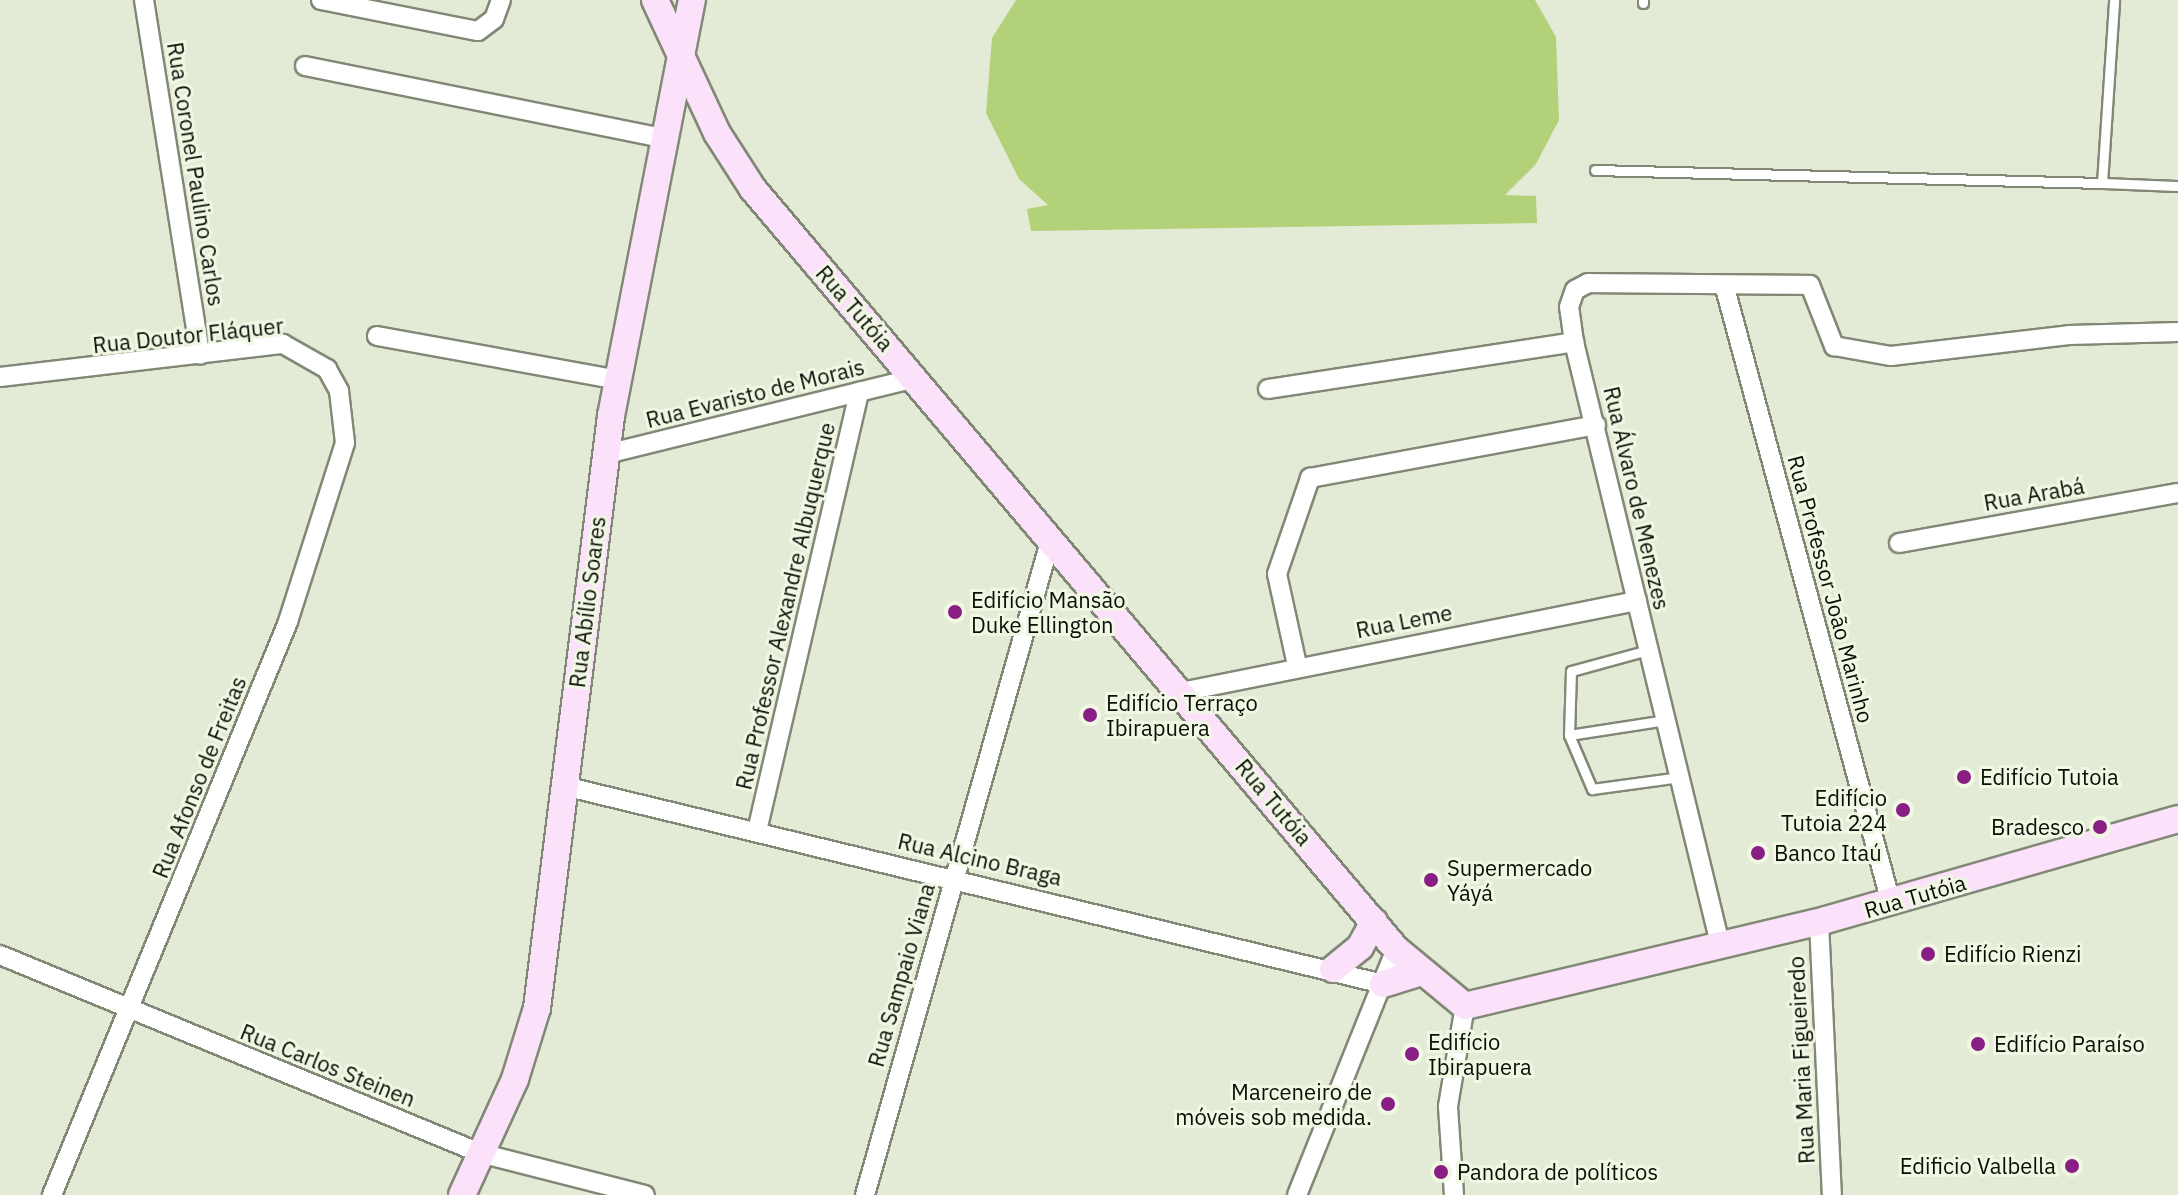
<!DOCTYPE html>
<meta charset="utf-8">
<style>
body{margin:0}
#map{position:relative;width:2178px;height:1195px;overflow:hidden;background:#e3ebd6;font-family:"IBM Plex Sans",sans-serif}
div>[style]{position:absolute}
.green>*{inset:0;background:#b2d179}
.roads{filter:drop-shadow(2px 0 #818876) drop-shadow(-2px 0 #818876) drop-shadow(0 2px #818876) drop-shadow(0 -2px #818876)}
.lane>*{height:9px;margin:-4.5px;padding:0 4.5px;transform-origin:4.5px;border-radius:4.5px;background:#fff}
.street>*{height:18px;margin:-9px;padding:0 9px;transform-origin:9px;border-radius:9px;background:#fff}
.secondary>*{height:26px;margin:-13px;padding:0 13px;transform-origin:13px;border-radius:13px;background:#fbe1f9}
.dots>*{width:22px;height:22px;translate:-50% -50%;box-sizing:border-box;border:4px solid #f0f8e4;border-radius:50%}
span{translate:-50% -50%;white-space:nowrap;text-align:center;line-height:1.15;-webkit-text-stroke:6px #f0f8e4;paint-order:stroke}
.street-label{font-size:22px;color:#0b0d07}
.poi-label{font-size:22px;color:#0b0d07}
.left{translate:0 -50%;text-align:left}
.right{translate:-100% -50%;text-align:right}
</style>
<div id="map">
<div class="green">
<i style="clip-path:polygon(1016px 0,1535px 0,1556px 37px,1559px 120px,1536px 164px,1505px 195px,1536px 196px,1537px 223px,1031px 231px,1027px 209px,1048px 205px,1019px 179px,986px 113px,992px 38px)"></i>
</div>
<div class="roads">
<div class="lane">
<i style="left:1643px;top:3px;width:3px;rotate:-90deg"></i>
<i style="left:1595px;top:170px;width:507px;rotate:1.47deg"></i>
<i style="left:2102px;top:183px;width:183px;rotate:-86.2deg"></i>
<i style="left:2102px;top:183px;width:76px;rotate:2.3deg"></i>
<i style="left:1648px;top:650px;width:80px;rotate:164.7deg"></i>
<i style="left:1571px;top:671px;width:64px;rotate:91.8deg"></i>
<i style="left:1569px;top:735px;width:98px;rotate:-8.8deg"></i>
<i style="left:1569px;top:735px;width:59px;rotate:66.9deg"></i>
<i style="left:1592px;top:789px;width:89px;rotate:-7.8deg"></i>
</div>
<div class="street">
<i style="left:144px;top:0;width:359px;rotate:81deg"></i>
<i style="left:321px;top:0;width:160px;rotate:11.2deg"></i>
<i style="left:478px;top:31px;width:20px;rotate:-37deg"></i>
<i style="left:494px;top:19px;width:20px;rotate:-70deg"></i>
<i style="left:305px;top:66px;width:365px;rotate:11.4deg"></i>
<i style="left:1725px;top:288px;width:637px;rotate:74.89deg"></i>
<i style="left:377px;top:336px;width:245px;rotate:10.3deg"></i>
<i style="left:0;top:377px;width:285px;rotate:-6.7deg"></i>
<i style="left:283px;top:344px;width:51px;rotate:29.6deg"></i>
<i style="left:327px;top:369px;width:25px;rotate:61deg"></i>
<i style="left:339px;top:391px;width:52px;rotate:83.4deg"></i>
<i style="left:345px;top:443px;width:188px;rotate:107.7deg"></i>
<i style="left:288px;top:622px;width:620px;rotate:112.39deg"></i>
<i style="left:1268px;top:389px;width:310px;rotate:-8.7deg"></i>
<i style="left:606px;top:454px;width:318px;rotate:-13.8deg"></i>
<i style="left:1899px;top:543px;width:283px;rotate:-10.2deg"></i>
<i style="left:1297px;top:665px;width:93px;rotate:-102.4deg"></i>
<i style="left:1277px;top:574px;width:102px;rotate:-71deg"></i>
<i style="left:1310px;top:478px;width:291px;rotate:-10.5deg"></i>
<i style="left:1181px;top:692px;width:465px;rotate:-11.3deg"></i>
<i style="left:564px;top:786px;width:843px;rotate:13.59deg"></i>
<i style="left:757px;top:831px;width:451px;rotate:-76.9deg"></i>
<i style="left:1819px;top:922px;width:273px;rotate:87.3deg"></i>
<i style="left:1721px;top:948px;width:624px;rotate:-103.64deg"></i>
<i style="left:1574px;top:342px;width:35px;rotate:-98deg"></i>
<i style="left:1569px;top:307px;width:18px;rotate:-71deg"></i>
<i style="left:1575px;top:290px;width:15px;rotate:-28deg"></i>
<i style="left:1588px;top:283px;width:222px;rotate:0.5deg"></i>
<i style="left:1810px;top:285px;width:66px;rotate:68.5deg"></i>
<i style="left:1834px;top:346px;width:58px;rotate:10deg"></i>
<i style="left:1891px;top:356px;width:179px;rotate:-6.7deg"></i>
<i style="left:2069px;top:335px;width:109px;rotate:-1.6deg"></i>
<i style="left:0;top:955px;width:519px;rotate:22.42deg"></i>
<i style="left:480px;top:1153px;width:170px;rotate:14.3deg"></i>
<i style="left:865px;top:1195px;width:683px;rotate:-74.19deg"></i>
<i style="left:1297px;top:1195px;width:265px;rotate:-68.1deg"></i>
<i style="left:1454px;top:1195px;width:89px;rotate:-93.9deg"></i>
<i style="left:1448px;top:1106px;width:101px;rotate:-80.4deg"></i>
</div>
<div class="secondary">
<i style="left:655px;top:0;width:147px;rotate:65deg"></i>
<i style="left:717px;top:133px;width:67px;rotate:57.3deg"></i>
<i style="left:753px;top:189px;width:996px;rotate:49.77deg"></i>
<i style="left:1396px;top:949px;width:89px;rotate:39.6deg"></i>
<i style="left:1465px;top:1006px;width:371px;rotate:-13.4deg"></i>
<i style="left:1826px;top:920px;width:366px;rotate:-16deg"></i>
<i style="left:1333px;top:969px;width:35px;rotate:-39deg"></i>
<i style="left:1360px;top:947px;width:29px;rotate:-61deg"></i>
<i style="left:1383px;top:984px;width:41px;rotate:-17.1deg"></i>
<i style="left:462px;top:1195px;width:128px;rotate:-65.4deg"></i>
<i style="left:515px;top:1079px;width:74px;rotate:-72.8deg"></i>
<i style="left:537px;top:1008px;width:597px;rotate:-82.87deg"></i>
<i style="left:611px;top:416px;width:424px;rotate:-79deg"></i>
</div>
</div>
<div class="dots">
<i style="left:955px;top:612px;background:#891e84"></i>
<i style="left:1090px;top:715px;background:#891e84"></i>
<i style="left:1964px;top:777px;background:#891e84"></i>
<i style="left:1903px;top:810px;background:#891e84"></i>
<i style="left:2100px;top:827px;background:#891e84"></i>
<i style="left:1758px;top:853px;background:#891e84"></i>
<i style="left:1431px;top:880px;background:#891e84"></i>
<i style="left:1928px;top:954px;background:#891e84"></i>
<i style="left:1978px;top:1044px;background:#891e84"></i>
<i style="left:1412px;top:1054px;background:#891e84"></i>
<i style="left:1388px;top:1104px;background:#891e84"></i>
<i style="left:2072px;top:1166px;background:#891e84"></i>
<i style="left:1441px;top:1172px;background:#891e84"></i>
</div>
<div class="street-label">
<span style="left:196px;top:174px;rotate:81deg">Rua Coronel Paulino Carlos</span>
<span style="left:855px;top:308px;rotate:49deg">Rua Tutóia</span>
<span style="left:188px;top:335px;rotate:-6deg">Rua Doutor Fláquer</span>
<span style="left:755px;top:393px;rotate:-14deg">Rua Evaristo de Morais</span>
<span style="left:2034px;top:494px;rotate:-10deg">Rua Arabá</span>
<span style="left:1637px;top:498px;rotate:77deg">Rua Álvaro de Menezes</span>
<span style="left:1831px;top:589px;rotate:75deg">Rua Professor João Marinho</span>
<span style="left:587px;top:602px;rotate:-83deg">Rua Abílio Soares</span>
<span style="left:785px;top:606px;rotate:-77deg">Rua Professor Alexandre Albuquerque</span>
<span style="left:1404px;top:621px;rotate:-11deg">Rua Leme</span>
<span style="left:199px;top:777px;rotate:-68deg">Rua Afonso de Freitas</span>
<span style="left:1274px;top:802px;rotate:50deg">Rua Tutóia</span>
<span style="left:980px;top:859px;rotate:13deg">Rua Alcino Braga</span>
<span style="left:1915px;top:896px;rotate:-16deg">Rua Tutóia</span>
<span style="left:901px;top:975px;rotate:-74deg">Rua Sampaio Viana</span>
<span style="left:1801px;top:1060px;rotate:-93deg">Rua Maria Figueiredo</span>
<span style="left:328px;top:1065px;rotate:22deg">Rua Carlos Steinen</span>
</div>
<div class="poi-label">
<span class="left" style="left:971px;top:612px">Edifício Mansão<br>Duke Ellington</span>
<span class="left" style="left:1106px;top:715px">Edifício Terraço<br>Ibirapuera</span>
<span class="left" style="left:1980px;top:777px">Edifício Tutoia</span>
<span class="right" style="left:1887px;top:810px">Edifício<br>Tutoia 224</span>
<span class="right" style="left:2084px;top:827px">Bradesco</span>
<span class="left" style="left:1774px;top:853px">Banco Itaú</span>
<span class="left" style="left:1447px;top:880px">Supermercado<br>Yáyá</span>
<span class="left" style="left:1944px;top:954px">Edifício Rienzi</span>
<span class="left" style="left:1428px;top:1054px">Edifício<br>Ibirapuera</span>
<span class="left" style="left:1994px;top:1044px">Edifício Paraíso</span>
<span class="right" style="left:1372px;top:1104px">Marceneiro de<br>móveis sob medida.</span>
<span class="right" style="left:2056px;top:1166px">Edificio Valbella</span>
<span class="left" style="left:1457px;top:1172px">Pandora de políticos</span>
</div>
</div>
